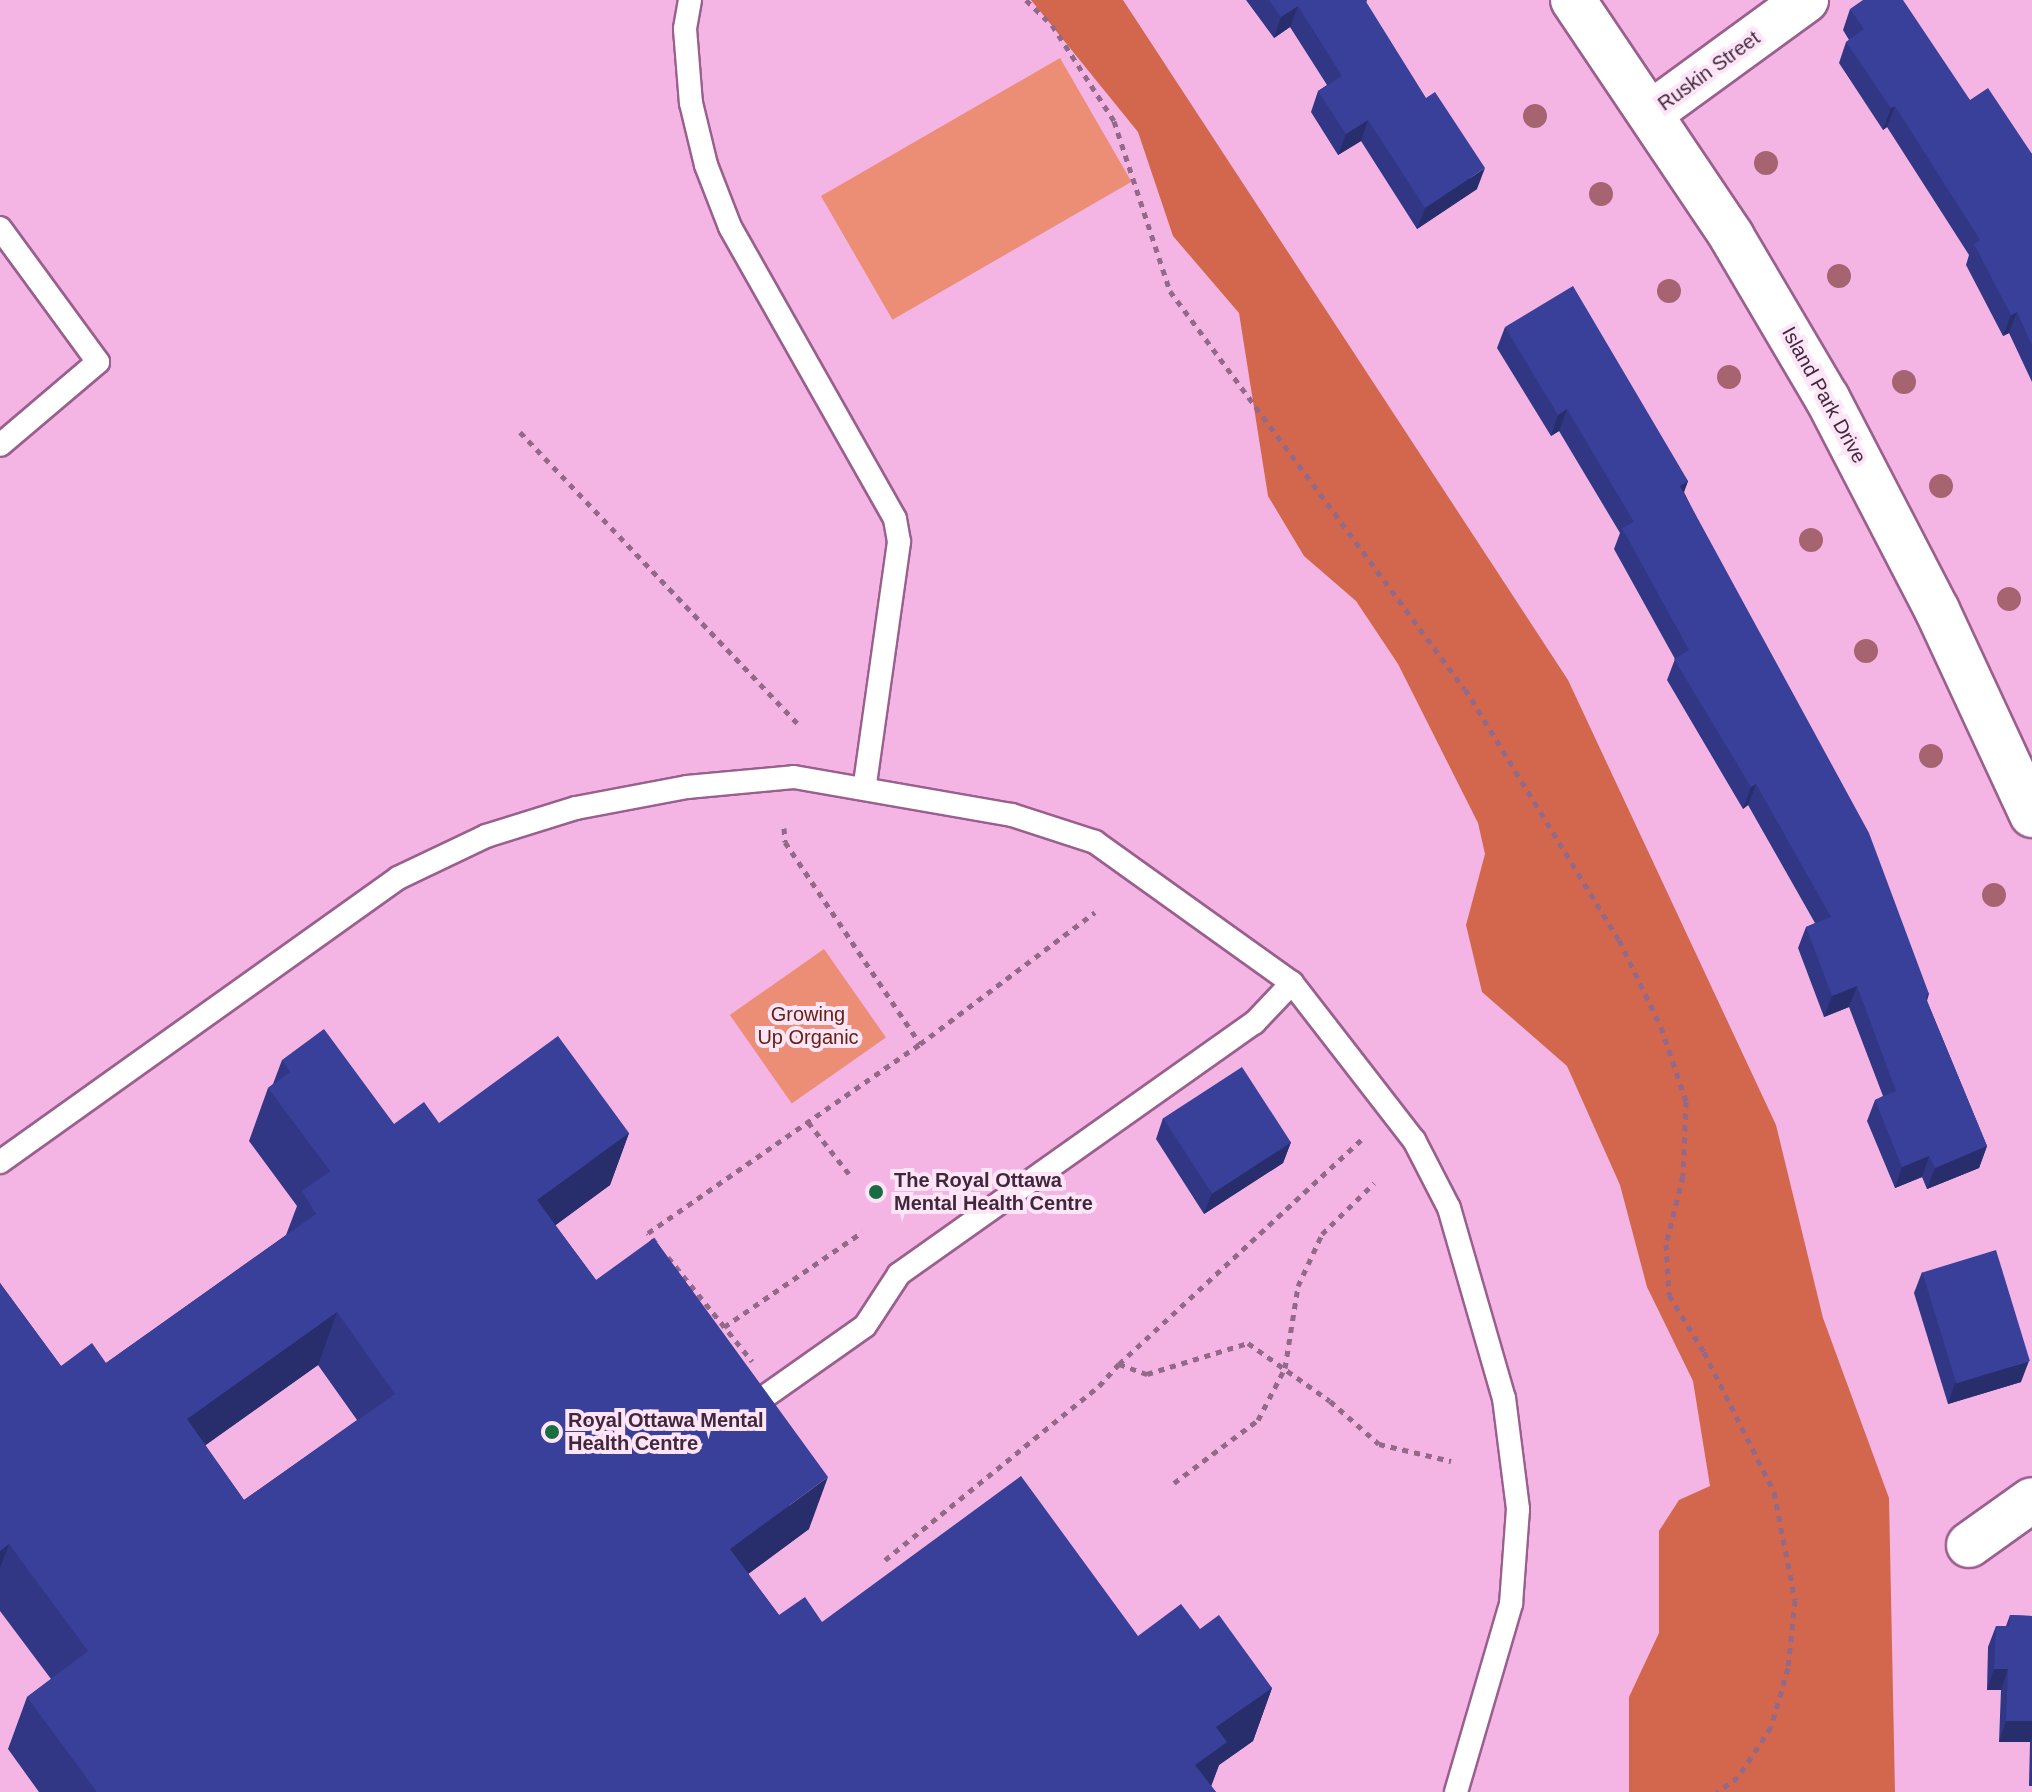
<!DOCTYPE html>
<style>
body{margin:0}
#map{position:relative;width:2032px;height:1792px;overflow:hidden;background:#f4b5e5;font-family:Arial,sans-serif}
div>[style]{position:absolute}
.green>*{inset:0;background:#ec8d76;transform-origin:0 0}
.forest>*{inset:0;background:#d3674d}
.path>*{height:5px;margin-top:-2.5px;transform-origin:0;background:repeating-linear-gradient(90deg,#93698a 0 6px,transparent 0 12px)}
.roads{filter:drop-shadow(2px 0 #99608d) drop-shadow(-2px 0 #99608d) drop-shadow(0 2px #99608d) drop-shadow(0 -2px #99608d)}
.lane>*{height:22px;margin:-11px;padding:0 11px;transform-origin:11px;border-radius:11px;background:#fff}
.street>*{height:44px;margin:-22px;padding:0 22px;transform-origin:22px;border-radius:22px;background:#fff}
.secondary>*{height:44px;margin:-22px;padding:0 22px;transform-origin:22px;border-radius:22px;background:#fff}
.trees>*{width:24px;height:24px;margin:-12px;border-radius:50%;background:#a66470}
.wall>*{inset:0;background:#313784}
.shaded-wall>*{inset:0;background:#282d6b}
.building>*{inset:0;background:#394099;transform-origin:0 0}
.dots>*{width:22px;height:22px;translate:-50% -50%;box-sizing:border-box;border:4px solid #fee4f7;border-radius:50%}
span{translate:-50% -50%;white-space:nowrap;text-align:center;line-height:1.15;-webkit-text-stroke:8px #fee4f7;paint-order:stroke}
.street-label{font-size:20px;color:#40273b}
.park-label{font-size:20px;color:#662110}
.poi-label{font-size:20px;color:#40273b;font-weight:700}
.left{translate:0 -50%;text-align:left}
</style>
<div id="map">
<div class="green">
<i style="left:1060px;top:58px;width:143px;height:276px;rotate:60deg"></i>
<i style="left:824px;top:949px;width:108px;height:115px;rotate:55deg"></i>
</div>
<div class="forest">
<i style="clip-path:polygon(1031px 0,1123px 0,1568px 680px,1776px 1125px,1823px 1318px,1889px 1498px,1895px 1792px,1629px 1792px,1629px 1697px,1659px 1633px,1659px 1531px,1679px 1500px,1710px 1486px,1693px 1381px,1647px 1287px,1620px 1185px,1567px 1066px,1482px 992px,1466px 925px,1485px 854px,1478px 823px,1398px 664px,1356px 601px,1304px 556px,1268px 496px,1239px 313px,1173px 236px,1138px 132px)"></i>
</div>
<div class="path">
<i style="left:1026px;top:0;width:36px;rotate:44deg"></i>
<i style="left:1052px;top:25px;width:114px;rotate:57.1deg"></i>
<i style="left:1114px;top:121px;width:179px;rotate:71.8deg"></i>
<i style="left:1170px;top:291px;width:495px;rotate:53.5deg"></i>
<i style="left:1465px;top:689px;width:294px;rotate:58.5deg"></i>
<i style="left:1619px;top:940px;width:97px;rotate:64.2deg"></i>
<i style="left:1661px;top:1027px;width:78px;rotate:71.3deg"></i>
<i style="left:1686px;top:1101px;width:75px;rotate:92.3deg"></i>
<i style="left:1683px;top:1176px;width:70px;rotate:104deg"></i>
<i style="left:1666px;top:1244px;width:51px;rotate:86.6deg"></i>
<i style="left:1669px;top:1295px;width:67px;rotate:58.4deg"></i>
<i style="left:1704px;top:1352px;width:157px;rotate:63.4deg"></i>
<i style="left:1774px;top:1492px;width:110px;rotate:79deg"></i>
<i style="left:1795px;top:1600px;width:68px;rotate:95.9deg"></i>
<i style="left:1788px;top:1668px;width:61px;rotate:106.1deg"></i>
<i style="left:1771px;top:1727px;width:60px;rotate:123.4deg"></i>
<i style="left:1738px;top:1777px;width:26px;rotate:144deg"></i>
<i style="left:520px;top:432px;width:407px;rotate:46.4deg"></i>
<i style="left:784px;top:828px;width:14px;rotate:86deg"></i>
<i style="left:785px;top:842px;width:243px;rotate:56.2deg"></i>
<i style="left:808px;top:1122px;width:66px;rotate:51.7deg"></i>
<i style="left:656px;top:1243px;width:13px;rotate:-129deg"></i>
<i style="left:648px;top:1233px;width:331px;rotate:-34.8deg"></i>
<i style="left:920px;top:1044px;width:219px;rotate:-37deg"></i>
<i style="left:668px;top:1257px;width:134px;rotate:51.1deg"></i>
<i style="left:724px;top:1327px;width:168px;rotate:-34.5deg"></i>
<i style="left:1119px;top:1364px;width:334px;rotate:-42.8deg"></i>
<i style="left:1174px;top:1483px;width:105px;rotate:-36.9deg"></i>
<i style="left:1258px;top:1420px;width:59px;rotate:-62.6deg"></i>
<i style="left:1285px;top:1368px;width:83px;rotate:-81deg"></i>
<i style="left:1298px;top:1286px;width:57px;rotate:-65.2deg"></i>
<i style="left:1322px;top:1234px;width:73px;rotate:-44.4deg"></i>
<i style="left:885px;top:1560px;width:276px;rotate:-39.1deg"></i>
<i style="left:1099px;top:1386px;width:30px;rotate:-48deg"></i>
<i style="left:1119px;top:1364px;width:30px;rotate:20deg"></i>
<i style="left:1147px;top:1374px;width:106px;rotate:-17.1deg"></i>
<i style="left:1248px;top:1343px;width:100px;rotate:35.3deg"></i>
<i style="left:1330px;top:1401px;width:65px;rotate:41.3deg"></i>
<i style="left:1379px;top:1444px;width:74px;rotate:13.3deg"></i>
</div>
<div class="roads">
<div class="lane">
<i style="left:690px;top:0;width:29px;rotate:100deg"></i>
<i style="left:685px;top:29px;width:74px;rotate:85.4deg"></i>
<i style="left:691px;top:103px;width:64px;rotate:76.4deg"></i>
<i style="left:706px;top:165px;width:66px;rotate:68.8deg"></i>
<i style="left:730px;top:227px;width:335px;rotate:60.5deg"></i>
<i style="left:895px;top:519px;width:23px;rotate:80deg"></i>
<i style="left:899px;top:542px;width:245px;rotate:98deg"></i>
<i style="left:0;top:228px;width:166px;rotate:53.8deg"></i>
<i style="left:98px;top:362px;width:128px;rotate:139.7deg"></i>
<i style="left:0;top:1162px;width:489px;rotate:-35.5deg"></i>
<i style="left:398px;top:878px;width:98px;rotate:-25.5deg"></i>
<i style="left:486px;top:836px;width:94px;rotate:-17.3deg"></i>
<i style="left:576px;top:808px;width:113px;rotate:-10.7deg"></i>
<i style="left:687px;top:787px;width:107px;rotate:-5.3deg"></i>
<i style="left:794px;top:777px;width:221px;rotate:9.9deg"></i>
<i style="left:1012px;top:815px;width:87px;rotate:18deg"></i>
<i style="left:1095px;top:842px;width:242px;rotate:35.6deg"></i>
<i style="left:1292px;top:983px;width:199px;rotate:52.2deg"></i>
<i style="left:1414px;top:1140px;width:76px;rotate:62.8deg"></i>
<i style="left:1449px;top:1208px;width:198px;rotate:73.9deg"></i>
<i style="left:1504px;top:1398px;width:112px;rotate:82.8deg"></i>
<i style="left:1518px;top:1509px;width:95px;rotate:94.2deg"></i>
<i style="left:1511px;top:1604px;width:196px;rotate:106.3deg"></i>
<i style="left:760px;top:1400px;width:128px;rotate:-35.2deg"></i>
<i style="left:865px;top:1326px;width:62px;rotate:-56.8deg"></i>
<i style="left:899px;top:1274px;width:435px;rotate:-35.3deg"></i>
<i style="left:1254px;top:1023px;width:55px;rotate:-46.5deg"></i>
</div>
<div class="street">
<i style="left:1651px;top:113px;width:192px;rotate:-36.1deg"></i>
<i style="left:1969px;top:1545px;width:77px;rotate:-35.5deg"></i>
</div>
<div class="secondary">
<i style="left:1573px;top:0;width:285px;rotate:56.1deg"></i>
<i style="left:1732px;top:237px;width:187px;rotate:59.5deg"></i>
<i style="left:1827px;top:398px;width:239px;rotate:62.6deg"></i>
<i style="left:1937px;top:610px;width:226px;rotate:65.1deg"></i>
</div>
</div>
<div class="trees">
<i style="left:1535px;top:116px"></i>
<i style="left:1766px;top:163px"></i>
<i style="left:1601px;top:194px"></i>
<i style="left:1839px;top:276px"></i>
<i style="left:1669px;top:291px"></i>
<i style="left:1729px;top:377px"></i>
<i style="left:1904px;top:382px"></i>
<i style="left:1941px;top:486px"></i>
<i style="left:1811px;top:540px"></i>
<i style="left:2009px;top:599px"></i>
<i style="left:1866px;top:651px"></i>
<i style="left:1931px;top:756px"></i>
<i style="left:1994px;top:895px"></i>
</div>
<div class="wall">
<i style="clip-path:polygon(1246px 0,1367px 0,1366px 3px,1477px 189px,1417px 229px,1361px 141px,1338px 155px,1311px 112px,1318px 91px,1327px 85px,1290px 27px,1274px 38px)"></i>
<i style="clip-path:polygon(1850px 9px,1970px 100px,2032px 154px,2032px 382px,2009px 333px,2003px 336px,1966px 265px,1969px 255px,1887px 127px,1883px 130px,1839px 63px,1846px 42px,1849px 40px,1843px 30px)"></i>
<i style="clip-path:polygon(1505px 327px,1688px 481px,1684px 492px,1929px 994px,1927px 1001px,1987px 1146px,1979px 1168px,1927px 1189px,1922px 1177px,1895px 1188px,1867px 1121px,1875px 1100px,1883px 1096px,1849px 1007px,1824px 1017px,1798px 948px,1806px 927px,1815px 923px,1748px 805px,1743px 809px,1667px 680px,1675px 659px,1614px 549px,1620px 533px,1559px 431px,1551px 436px,1497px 348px)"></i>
<i style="clip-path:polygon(evenodd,282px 1060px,394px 1124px,439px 1123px,629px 1133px,610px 1185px,555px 1225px,596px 1280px,809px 1529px,748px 1574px,779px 1615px,822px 1622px,1138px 1636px,1200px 1629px,1272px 1688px,1253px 1741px,1219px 1765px,1211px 1786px,1216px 1792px,39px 1792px,8px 1749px,27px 1697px,51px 1679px,0 1611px,0 1283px,61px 1366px,106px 1363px,286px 1235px,297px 1206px,249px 1141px,268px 1088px,273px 1084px,282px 1060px,318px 1365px,357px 1420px,244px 1500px,205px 1445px,318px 1365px)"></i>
<i style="clip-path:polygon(1163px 1118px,1291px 1142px,1283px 1163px,1204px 1214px,1156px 1139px)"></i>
<i style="clip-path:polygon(1922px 1272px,2021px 1382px,1948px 1404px,1914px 1293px)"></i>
<i style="clip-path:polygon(2010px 1615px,2032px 1616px,2032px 1786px,2029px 1786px,2030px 1742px,1999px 1742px,2001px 1690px,1987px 1690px,1988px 1647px,1996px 1626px,2006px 1626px)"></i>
</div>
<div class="shaded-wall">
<i style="clip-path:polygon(1298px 6px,1290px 27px,1274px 38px,1281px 17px)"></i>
<i style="clip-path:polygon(1895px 106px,1887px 127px,1883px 130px,1891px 108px)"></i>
<i style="clip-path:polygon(1368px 120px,1361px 141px,1338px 155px,1346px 134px)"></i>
<i style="clip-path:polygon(1485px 168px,1477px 189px,1417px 229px,1425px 208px)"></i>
<i style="clip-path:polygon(2017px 312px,2009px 333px,2003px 336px,2011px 315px)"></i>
<i style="clip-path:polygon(1567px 409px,1559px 431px,1551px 436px,1558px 415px)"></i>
<i style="clip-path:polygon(1688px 481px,1680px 502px,1680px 486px)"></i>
<i style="clip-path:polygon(1756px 784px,1748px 805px,1743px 809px,1751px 787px)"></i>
<i style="clip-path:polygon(1857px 986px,1849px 1007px,1824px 1017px,1832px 996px)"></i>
<i style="clip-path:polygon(629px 1133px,610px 1185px,518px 1253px,537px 1200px)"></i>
<i style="clip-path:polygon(1291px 1142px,1283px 1163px,1204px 1214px,1212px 1193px)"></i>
<i style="clip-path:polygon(1987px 1146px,1979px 1168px,1927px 1189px,1935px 1168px)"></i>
<i style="clip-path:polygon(1929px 1156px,1922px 1177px,1895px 1188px,1902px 1167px)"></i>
<i style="clip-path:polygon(337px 1312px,318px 1365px,168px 1472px,187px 1419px)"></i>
<i style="clip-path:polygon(2029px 1361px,2021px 1382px,1948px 1404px,1955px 1383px)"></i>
<i style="clip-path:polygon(828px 1477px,809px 1529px,710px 1602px,730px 1549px)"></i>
<i style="clip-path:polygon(9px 1544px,0 1568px,0 1551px)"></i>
<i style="clip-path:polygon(1994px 1669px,2008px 1669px,2001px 1690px,1987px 1690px)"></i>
<i style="clip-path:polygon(1272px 1688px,1253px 1741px,1219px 1765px,1209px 1792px,1195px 1765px,1216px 1727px)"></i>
<i style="clip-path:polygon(2006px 1721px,2032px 1721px,2032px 1737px,2030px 1742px,1999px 1742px)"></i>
</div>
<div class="building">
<i style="clip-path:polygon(1269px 0,1365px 0,1426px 98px,1435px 92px,1485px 168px,1425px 208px,1368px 120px,1346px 134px,1318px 91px,1342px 76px,1298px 6px,1281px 17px)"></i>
<i style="clip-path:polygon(1863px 0,1903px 0,1970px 100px,1988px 88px,2032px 154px,2032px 345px,2017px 312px,2011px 315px,1974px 244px,1980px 240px,1895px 106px,1891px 108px,1846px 42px,1864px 29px,1850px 9px)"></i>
<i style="clip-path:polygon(1573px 286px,1688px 481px,1680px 486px,1869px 833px,1929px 994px,1925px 996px,1987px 1146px,1935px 1168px,1929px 1156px,1902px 1167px,1875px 1100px,1896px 1091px,1857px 986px,1832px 996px,1806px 927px,1831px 917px,1756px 784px,1751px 787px,1674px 659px,1689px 650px,1622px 528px,1634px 522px,1567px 409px,1558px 415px,1505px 327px)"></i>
<i style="clip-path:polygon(evenodd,324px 1029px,394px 1124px,424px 1102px,439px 1123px,558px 1036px,629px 1133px,537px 1200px,596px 1280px,654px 1238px,828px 1477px,730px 1549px,779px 1615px,805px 1597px,822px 1622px,1021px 1476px,1138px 1636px,1181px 1604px,1200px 1629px,1219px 1615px,1272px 1688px,1216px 1727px,1227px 1742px,1195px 1765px,1216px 1792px,97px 1792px,27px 1697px,88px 1651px,9px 1544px,0 1551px,0 1283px,61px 1366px,92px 1343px,106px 1363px,316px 1214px,302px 1191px,330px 1171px,268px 1088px,290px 1072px,282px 1060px,324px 1029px,337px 1312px,395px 1394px,244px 1500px,187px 1419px,337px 1312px)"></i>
<i style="left:1242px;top:1067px;width:90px;height:94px;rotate:57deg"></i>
<i style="left:1996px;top:1250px;width:116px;height:77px;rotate:73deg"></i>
<i style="clip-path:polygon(2010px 1615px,2032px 1616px,2032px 1721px,2006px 1721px,2008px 1669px,1994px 1669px,1996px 1626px,2009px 1626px)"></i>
</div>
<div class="dots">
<i style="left:876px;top:1192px;background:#186e40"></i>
<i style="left:552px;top:1432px;background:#186e40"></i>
</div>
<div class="street-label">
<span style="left:1709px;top:71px;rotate:-36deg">Ruskin Street</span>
<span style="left:1824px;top:395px;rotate:61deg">Island Park Drive</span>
</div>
<div class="park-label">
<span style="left:808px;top:1026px">Growing<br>Up Organic</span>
</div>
<div class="poi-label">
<span class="left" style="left:894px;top:1192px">The Royal Ottawa<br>Mental Health Centre</span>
<span class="left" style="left:568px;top:1432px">Royal Ottawa Mental<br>Health Centre</span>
</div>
</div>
